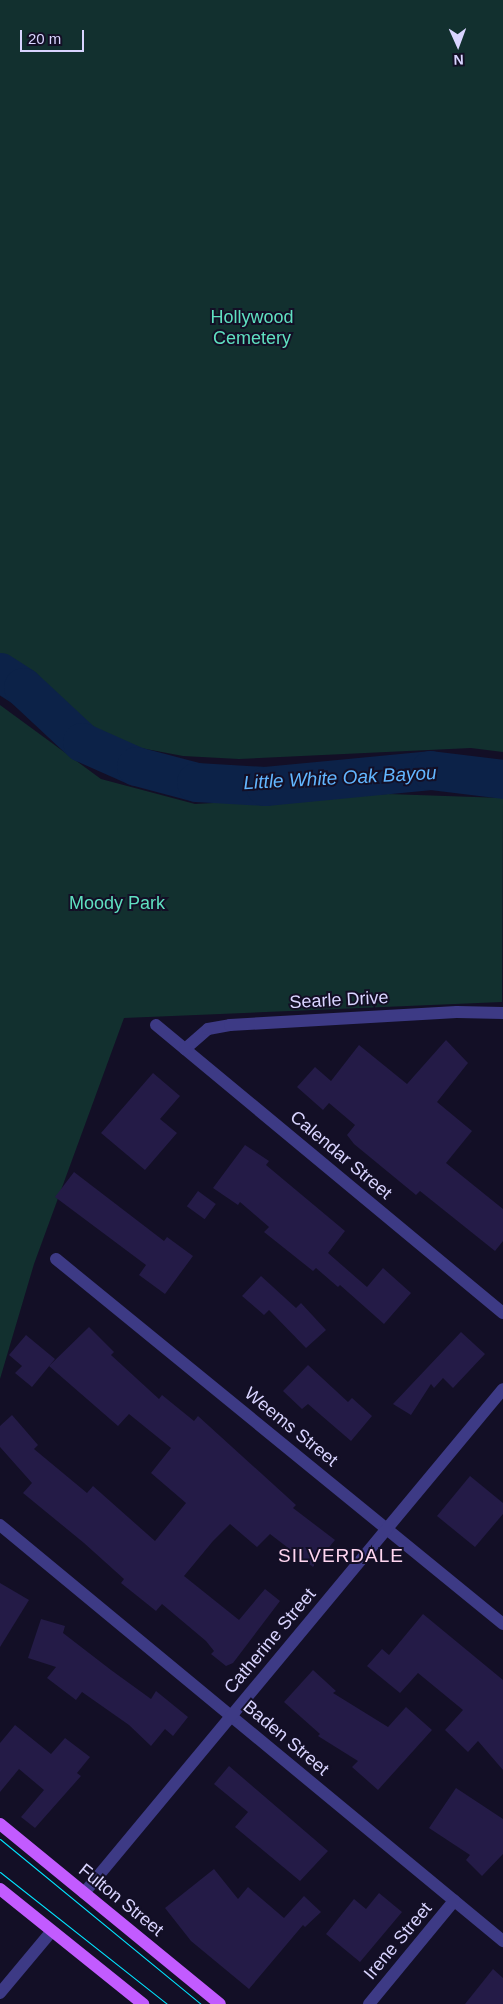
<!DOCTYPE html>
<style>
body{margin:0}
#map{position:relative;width:503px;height:2004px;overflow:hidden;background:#130f26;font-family:Arial,sans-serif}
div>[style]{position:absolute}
.green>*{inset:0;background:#12302f}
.river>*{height:39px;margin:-19.5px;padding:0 19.5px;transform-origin:19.5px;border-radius:19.5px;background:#0c2248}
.building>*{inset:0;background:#241b47;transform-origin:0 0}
.minor>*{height:12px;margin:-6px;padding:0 6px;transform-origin:6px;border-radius:6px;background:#3d3a85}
.major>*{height:12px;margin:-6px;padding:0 6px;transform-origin:6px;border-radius:6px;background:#c25bff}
.tram>*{height:1px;margin:-0.5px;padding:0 0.5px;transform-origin:0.5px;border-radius:0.5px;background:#00e5ff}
span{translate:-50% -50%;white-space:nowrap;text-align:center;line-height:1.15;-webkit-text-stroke:4px #130f26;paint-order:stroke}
.park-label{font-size:18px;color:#5fe0c0}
.street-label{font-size:18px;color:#d9d4ff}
.water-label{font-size:19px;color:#62b6ff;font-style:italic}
.neighbourhood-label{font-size:19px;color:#ffd6f0;letter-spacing:1px}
.north{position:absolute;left:433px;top:20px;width:50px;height:50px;-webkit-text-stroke:4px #130f26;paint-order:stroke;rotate:178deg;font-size:14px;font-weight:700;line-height:20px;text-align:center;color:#d9d4ff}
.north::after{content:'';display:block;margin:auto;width:18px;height:22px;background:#d9d4ff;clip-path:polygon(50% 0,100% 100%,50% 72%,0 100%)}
.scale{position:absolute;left:20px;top:30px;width:64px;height:22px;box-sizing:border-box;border:2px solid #d9d4ff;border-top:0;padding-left:6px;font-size:15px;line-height:18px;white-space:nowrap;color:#d9d4ff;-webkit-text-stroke:4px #130f26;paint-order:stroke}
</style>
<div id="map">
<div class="green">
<i style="clip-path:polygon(0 0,503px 0,503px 752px,471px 748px,239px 759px,183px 756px,125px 745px,89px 729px,0 661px)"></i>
<i style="clip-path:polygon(0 705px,101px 779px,195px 804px,388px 794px,503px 798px,502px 1002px,124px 1018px,34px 1264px,0 1379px)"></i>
</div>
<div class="river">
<i style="left:0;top:672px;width:27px;rotate:33deg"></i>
<i style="left:23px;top:687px;width:81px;rotate:43deg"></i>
<i style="left:82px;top:742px;width:59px;rotate:24deg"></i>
<i style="left:136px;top:766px;width:62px;rotate:14.9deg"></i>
<i style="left:196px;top:782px;width:69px;rotate:3.3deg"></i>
<i style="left:265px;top:786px;width:166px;rotate:-5.5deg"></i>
<i style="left:430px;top:770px;width:74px;rotate:7deg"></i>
</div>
<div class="building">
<i style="clip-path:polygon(446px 1040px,468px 1063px,437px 1102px,472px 1131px,446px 1163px,503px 1209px,503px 1241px,495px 1251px,420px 1191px,416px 1195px,354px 1144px,347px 1135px,355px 1125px,329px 1103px,323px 1110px,297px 1087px,315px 1067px,331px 1081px,359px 1045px,407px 1084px)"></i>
<i style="clip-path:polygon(153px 1073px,180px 1096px,160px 1119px,177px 1133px,145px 1170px,101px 1133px)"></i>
<i style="clip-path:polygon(245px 1145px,269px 1161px,266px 1165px,345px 1231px,328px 1253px,367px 1287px,383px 1268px,411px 1293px,384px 1324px,340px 1285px,338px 1287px,316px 1268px,313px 1271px,264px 1232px,269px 1227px,240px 1202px,238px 1205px,213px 1188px)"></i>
<i style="clip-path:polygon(74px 1172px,164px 1241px,167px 1237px,193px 1256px,165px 1294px,139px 1275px,146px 1265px,55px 1197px)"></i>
<i style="left:198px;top:1191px;width:22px;height:19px;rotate:36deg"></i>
<i style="clip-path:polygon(261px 1276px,296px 1308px,301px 1303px,326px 1330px,306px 1348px,269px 1310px,264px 1315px,242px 1296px)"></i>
<i style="clip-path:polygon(89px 1327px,114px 1352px,111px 1355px,159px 1399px,162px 1395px,194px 1421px,198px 1416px,296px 1505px,293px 1508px,335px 1540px,313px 1567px,270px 1534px,257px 1547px,230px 1524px,213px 1541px,184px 1576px,239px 1620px,265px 1589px,280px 1601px,233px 1663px,226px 1666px,211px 1654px,214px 1651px,206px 1641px,162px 1604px,156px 1611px,121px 1583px,124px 1579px,84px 1543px,23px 1493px,32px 1483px,0 1447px,0 1426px,12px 1415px,38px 1445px,34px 1449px,87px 1493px,93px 1486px,155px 1541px,186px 1503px,151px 1473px,171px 1448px,129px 1414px,118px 1426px,49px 1366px)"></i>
<i style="clip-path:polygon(461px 1332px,485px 1354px,453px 1388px,443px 1378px,434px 1388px,431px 1384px,411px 1415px,393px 1404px)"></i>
<i style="clip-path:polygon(26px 1335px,55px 1359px,32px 1387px,15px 1373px,22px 1366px,9px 1355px)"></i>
<i style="clip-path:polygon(308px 1365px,348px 1402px,352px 1398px,372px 1416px,351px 1441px,308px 1404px,302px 1409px,283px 1391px)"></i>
<i style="clip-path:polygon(470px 1476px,503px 1503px,503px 1514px,475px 1547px,437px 1516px)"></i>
<i style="clip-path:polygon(0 1583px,29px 1600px,0 1647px)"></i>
<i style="clip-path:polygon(423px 1614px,503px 1680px,503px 1770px,478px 1741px,468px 1752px,445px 1730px,463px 1710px,418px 1673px,400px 1693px,367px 1666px,382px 1649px,389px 1655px)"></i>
<i style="clip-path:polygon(41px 1619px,65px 1626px,63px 1633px,111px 1670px,151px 1699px,156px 1691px,188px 1717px,173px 1736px,165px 1729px,151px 1746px,129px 1725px,82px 1692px,76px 1700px,47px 1678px,56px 1667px,28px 1658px)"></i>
<i style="clip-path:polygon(313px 1670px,336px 1691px,333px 1693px,388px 1727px,406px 1707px,432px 1730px,378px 1790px,352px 1767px,358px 1761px,318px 1736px,320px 1734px,284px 1702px)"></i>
<i style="clip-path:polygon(15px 1725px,51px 1754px,65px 1738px,90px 1757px,77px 1773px,81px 1776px,35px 1828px,21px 1817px,44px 1790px,19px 1769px,0 1792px,0 1743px)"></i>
<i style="clip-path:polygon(229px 1766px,328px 1851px,300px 1881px,235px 1827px,248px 1812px,214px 1784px)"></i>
<i style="clip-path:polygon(456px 1788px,503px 1819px,503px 1854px,482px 1876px,466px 1860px,470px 1855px,429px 1828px)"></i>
<i style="clip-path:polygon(214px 1869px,238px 1899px,248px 1887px,284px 1918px,304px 1896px,321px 1912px,305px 1927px,303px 1925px,249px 1989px,191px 1941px,165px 1908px)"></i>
<i style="clip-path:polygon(379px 1893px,402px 1912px,360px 1962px,326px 1934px,354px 1899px,366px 1909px)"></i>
<i style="clip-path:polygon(493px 1969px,503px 1978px,503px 2004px,465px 2004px)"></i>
</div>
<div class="minor">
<i style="left:156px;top:1025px;width:451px;rotate:39.7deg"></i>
<i style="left:185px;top:1049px;width:30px;rotate:-41deg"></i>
<i style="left:208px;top:1029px;width:22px;rotate:-10deg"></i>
<i style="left:230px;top:1025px;width:227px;rotate:-3.3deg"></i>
<i style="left:457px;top:1012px;width:46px;rotate:1.2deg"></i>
<i style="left:56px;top:1259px;width:577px;rotate:39.23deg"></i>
<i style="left:0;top:1525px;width:653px;rotate:39.59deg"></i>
<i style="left:84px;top:1893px;width:655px;rotate:-50.26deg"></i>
<i style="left:0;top:1993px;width:80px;rotate:-50.1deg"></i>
<i style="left:369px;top:2004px;width:134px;rotate:-50.5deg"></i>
</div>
<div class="major">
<i style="left:0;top:1824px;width:284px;rotate:39.3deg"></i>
<i style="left:0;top:1889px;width:184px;rotate:38.8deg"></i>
</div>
<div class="tram">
<i style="left:0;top:1839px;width:260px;rotate:39.4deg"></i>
<i style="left:0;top:1872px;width:213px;rotate:38.3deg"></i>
</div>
<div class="park-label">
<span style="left:252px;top:328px">Hollywood<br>Cemetery</span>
<span style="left:117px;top:903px">Moody Park</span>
</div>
<div class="street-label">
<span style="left:339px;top:1000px;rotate:-3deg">Searle Drive</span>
<span style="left:341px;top:1155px;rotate:40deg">Calendar Street</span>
<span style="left:291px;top:1427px;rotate:39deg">Weems Street</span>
<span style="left:270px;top:1641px;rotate:-50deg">Catherine Street</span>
<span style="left:286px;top:1738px;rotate:40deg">Baden Street</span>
<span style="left:121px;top:1900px;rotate:39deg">Fulton Street</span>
<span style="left:398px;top:1941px;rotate:-50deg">Irene Street</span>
</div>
<div class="water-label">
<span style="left:340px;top:778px;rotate:-3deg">Little White Oak Bayou</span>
</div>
<div class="neighbourhood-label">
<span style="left:341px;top:1556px">SILVERDALE</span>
</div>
<div class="north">N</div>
<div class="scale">20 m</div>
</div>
